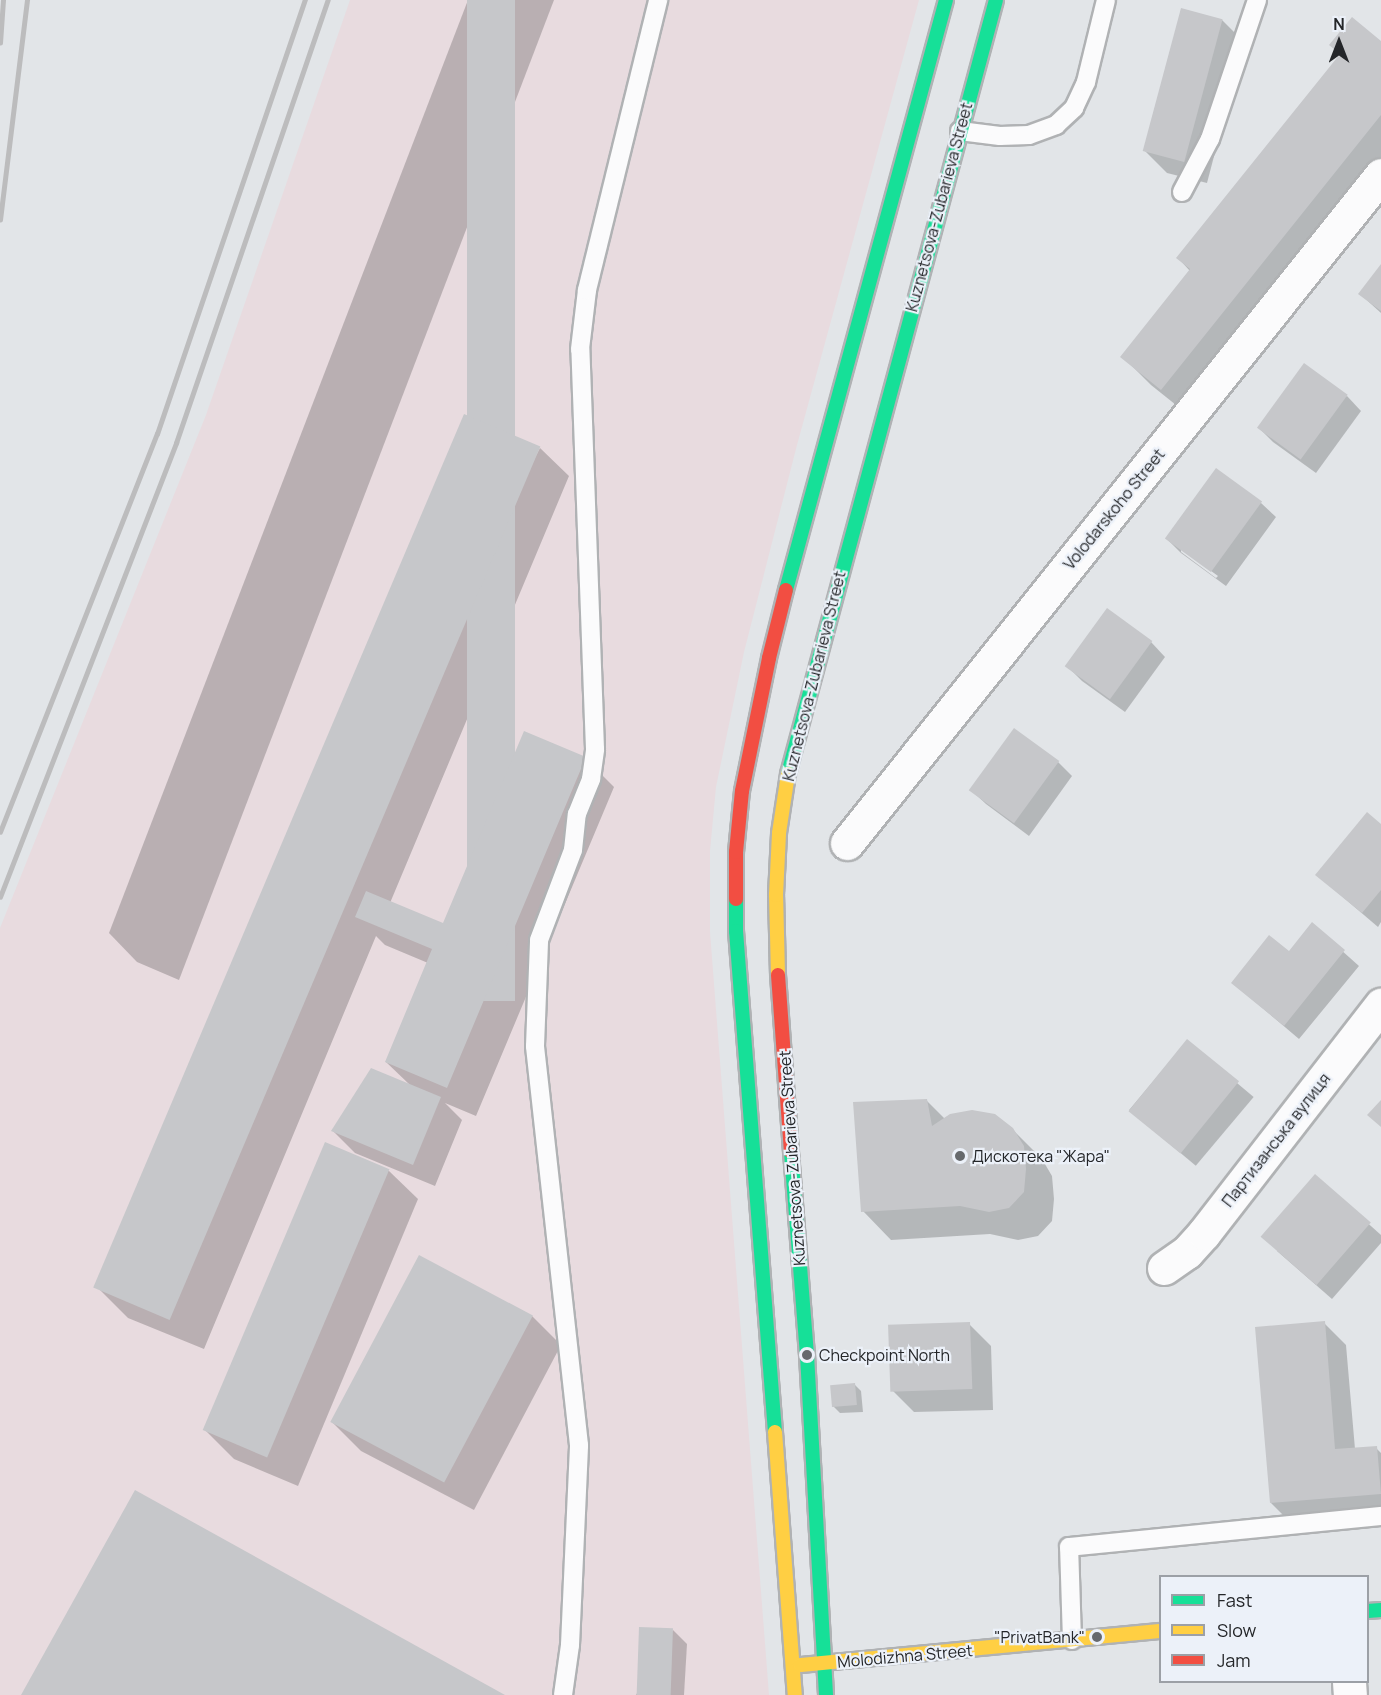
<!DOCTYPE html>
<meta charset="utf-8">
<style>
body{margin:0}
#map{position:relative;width:1381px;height:1695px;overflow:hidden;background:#e2e5e8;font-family:Manrope,sans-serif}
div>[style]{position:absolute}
.industrial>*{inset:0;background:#e8dbdf}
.shadow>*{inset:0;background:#0003;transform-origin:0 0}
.building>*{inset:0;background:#c6c7ca;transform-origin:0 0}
.roads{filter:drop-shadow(2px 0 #b0b2b4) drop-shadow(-2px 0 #b0b2b4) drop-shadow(0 2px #b0b2b4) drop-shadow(0 -2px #b0b2b4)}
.lane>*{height:18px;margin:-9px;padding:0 9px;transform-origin:9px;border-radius:9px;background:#fbfbfc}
.street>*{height:33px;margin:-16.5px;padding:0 16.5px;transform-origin:16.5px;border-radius:16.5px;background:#fbfbfc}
.fast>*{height:14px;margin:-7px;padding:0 7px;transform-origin:7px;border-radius:7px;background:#16e098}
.slow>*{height:14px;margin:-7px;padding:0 7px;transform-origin:7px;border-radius:7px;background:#ffcf43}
.jam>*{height:14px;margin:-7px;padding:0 7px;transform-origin:7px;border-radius:7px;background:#f24e42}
.rail>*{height:4.5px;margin:-2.25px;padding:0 2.25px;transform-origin:2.25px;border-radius:2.25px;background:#bcbcbd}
.dots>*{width:16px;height:16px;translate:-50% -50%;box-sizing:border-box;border:3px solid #ecf1f9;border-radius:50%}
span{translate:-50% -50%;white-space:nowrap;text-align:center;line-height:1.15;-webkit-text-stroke:4.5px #ecf1f9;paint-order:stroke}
.street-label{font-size:16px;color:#242629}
.poi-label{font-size:16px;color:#242629}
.left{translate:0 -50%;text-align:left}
.right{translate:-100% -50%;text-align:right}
.legend{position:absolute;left:1159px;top:1575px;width:210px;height:108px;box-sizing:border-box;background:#ecf1f9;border:2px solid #9ca0a6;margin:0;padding:8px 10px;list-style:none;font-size:18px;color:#242629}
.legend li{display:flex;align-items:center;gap:12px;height:30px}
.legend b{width:30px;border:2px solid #9ca0a6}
.north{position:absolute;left:1309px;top:12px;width:60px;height:60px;-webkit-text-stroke:4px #ecf1f9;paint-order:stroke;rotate:0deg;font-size:16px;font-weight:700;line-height:24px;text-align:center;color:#242629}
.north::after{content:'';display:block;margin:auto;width:21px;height:27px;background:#242629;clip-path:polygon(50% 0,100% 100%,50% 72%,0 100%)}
</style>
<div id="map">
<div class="industrial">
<i style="clip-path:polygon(350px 0,919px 0,797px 445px,744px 652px,716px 787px,710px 851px,710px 932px,769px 1695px,0 1695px,0 928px,206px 415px)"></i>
</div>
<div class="shadow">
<i style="clip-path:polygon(468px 0,554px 0,179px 980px,137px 962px,109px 933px)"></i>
<i style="clip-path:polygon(1222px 20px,1244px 42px,1207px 183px,1167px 173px,1145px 151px)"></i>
<i style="clip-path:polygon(1381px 42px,1381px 179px,1191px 417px,1151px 385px,1122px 356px,1190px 271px,1178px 258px)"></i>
<i style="clip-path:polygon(1381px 266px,1381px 313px,1360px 294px)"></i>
<i style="clip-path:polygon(1347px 396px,1361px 411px,1316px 473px,1273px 442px,1259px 428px)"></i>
<i style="clip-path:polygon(540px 448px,569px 476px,390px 903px,444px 925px,585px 758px,614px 787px,476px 1116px,445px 1103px,462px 1120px,435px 1186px,355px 1153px,333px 1131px,410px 1085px,386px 1062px,428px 963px,385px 945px,376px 936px,204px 1349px,128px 1318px,100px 1290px)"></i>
<i style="clip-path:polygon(evenodd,1217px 470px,1261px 503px,1276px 517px,1226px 586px,1181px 553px,1167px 539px,1217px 470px,1181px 549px,1218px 576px,1216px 578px,1181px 552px,1181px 549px)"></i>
<i style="clip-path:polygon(1151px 642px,1165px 657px,1125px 712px,1082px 681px,1067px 666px)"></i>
<i style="clip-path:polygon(1058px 762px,1072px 776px,1029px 836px,986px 804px,971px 790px)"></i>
<i style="clip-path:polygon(1381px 826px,1381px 922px,1378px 927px,1317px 875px)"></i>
<i style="clip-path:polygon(1312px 924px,1359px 966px,1299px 1039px,1233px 983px,1289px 953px)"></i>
<i style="left:1187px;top:1041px;width:87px;height:90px;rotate:40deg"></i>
<i style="clip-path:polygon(927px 1101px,945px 1119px,1012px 1129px,1042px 1159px,1052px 1176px,1054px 1199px,1052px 1221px,1038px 1236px,1018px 1240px,990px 1234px,891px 1240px,863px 1211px)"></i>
<i style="clip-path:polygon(326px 1144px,389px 1171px,418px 1199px,298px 1486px,234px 1459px,206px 1431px)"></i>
<i style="clip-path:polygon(1315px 1176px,1381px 1235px,1381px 1243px,1332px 1299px,1277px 1251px)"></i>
<i style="clip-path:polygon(420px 1257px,532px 1316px,561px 1345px,474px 1510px,361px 1451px,332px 1422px)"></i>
<i style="clip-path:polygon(1324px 1323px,1346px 1345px,1355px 1449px,1376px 1448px,1381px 1453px,1381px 1518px,1293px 1525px,1271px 1503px)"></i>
<i style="clip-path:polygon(969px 1324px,991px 1346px,993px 1410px,914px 1412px,892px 1390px)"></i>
<i style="clip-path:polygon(854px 1384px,861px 1391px,863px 1412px,840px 1413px,833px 1406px)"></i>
<i style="clip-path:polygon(673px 1630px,687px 1644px,684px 1695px,636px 1695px)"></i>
</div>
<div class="building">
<i style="left:467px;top:0;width:48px;height:1001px"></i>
<i style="left:1181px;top:8px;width:43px;height:148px;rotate:15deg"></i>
<i style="clip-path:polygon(1352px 17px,1381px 41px,1381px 115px,1161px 390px,1120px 357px,1190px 269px,1176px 258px,1340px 54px,1329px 45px)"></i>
<i style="clip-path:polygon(1381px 264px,1381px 311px,1358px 294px)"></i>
<i style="left:1304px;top:363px;width:54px;height:80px;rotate:36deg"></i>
<i style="left:464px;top:414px;width:83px;height:949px;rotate:23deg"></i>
<i style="left:1216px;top:468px;width:57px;height:87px;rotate:36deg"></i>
<i style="left:1107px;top:608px;width:56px;height:72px;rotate:36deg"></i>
<i style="left:1014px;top:728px;width:56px;height:77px;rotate:36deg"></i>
<i style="clip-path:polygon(524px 731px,586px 757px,447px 1088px,385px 1062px,432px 949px,355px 917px,366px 891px,443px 923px)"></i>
<i style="clip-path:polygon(1367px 812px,1381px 824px,1381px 890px,1362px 913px,1315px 875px)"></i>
<i style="clip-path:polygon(1312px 922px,1345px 950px,1284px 1026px,1231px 983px,1269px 935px,1289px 951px)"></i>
<i style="left:1187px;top:1039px;width:67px;height:93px;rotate:39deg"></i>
<i style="clip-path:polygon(371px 1068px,441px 1097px,413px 1165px,331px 1131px)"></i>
<i style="clip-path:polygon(927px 1099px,932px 1126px,950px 1114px,972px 1110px,995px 1114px,1013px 1128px,1024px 1146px,1026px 1169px,1024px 1192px,1009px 1208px,989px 1212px,960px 1206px,861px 1212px,853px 1102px)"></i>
<i style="clip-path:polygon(1381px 1100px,1381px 1127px,1367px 1115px)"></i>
<i style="left:325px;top:1142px;width:70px;height:313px;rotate:23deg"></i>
<i style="left:1315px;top:1174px;width:74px;height:83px;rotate:41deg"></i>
<i style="left:419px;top:1255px;width:129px;height:189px;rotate:28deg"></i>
<i style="clip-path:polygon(1325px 1321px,1335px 1449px,1377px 1446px,1381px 1494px,1270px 1503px,1255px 1327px)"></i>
<i style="left:970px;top:1322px;width:67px;height:82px;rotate:88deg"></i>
<i style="left:855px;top:1383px;width:22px;height:25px;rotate:85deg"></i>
<i style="clip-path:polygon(135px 1490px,505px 1695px,21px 1695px)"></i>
<i style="left:639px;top:1627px;width:34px;height:68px;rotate:2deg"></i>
</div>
<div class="roads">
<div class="lane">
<i style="left:960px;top:131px;width:40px;rotate:7.1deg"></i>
<i style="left:1000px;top:136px;width:29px;rotate:-2deg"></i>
<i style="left:1029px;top:135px;width:29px;rotate:-20deg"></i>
<i style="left:1056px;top:125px;width:25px;rotate:-43deg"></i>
<i style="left:1074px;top:108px;width:29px;rotate:-65deg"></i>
<i style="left:1086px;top:82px;width:84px;rotate:-76.3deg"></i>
<i style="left:1182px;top:192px;width:60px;rotate:-62.2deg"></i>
<i style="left:1210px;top:139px;width:147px;rotate:-71.3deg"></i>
<i style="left:1072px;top:1640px;width:93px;rotate:-91.8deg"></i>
<i style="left:1069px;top:1547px;width:314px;rotate:-5.7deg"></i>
<i style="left:563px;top:1695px;width:50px;rotate:-82deg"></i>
<i style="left:570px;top:1645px;width:200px;rotate:-87.4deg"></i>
<i style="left:579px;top:1445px;width:401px;rotate:-96.3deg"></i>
<i style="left:535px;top:1046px;width:106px;rotate:-87.8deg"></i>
<i style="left:539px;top:940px;width:96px;rotate:-69.3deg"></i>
<i style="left:573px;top:850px;width:36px;rotate:-84deg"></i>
<i style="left:577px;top:814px;width:38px;rotate:-68deg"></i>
<i style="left:591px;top:779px;width:30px;rotate:-82deg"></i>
<i style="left:595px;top:749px;width:400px;rotate:-92.1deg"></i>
<i style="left:580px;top:349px;width:59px;rotate:-83.2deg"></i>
<i style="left:587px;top:290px;width:299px;rotate:-76.2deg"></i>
</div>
<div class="street">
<i style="left:847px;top:843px;width:855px;rotate:-51.36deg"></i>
<i style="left:1164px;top:1268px;width:28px;rotate:-35deg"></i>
<i style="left:1187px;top:1252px;width:25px;rotate:-48deg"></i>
<i style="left:1204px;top:1233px;width:289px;rotate:-52.2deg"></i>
<i style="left:1349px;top:1682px;width:13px;rotate:86deg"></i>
</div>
<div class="fast">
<i style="left:786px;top:590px;width:611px;rotate:-74.83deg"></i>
<i style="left:788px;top:774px;width:801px;rotate:-74.96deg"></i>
<i style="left:736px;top:899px;width:32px;rotate:90deg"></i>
<i style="left:736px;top:931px;width:503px;rotate:85.55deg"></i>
<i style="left:791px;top:1152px;width:204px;rotate:85.5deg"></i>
<i style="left:807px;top:1355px;width:341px;rotate:86.8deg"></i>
<i style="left:1368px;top:1611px;width:13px;rotate:-4deg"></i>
</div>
<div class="slow">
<i style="left:778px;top:975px;width:80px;rotate:-91.4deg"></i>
<i style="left:776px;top:895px;width:62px;rotate:-87.2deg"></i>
<i style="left:779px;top:833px;width:60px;rotate:-81.3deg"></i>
<i style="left:775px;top:1432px;width:264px;rotate:85.7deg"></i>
<i style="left:800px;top:1665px;width:362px;rotate:-5.4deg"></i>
</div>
<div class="jam">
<i style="left:736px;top:899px;width:47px;rotate:-90deg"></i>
<i style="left:736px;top:852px;width:61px;rotate:-84.4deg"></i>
<i style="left:742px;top:791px;width:136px;rotate:-78.5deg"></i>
<i style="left:769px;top:658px;width:70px;rotate:-76deg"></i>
<i style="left:778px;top:975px;width:177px;rotate:85.8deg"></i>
</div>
</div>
<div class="rail">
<i style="left:0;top:43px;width:43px;rotate:-86deg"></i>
<i style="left:0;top:220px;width:222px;rotate:-83deg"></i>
<i style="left:0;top:832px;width:428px;rotate:-68.5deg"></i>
<i style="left:157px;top:434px;width:459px;rotate:-71.2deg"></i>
<i style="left:0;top:897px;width:487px;rotate:-68.8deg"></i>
<i style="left:176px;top:443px;width:468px;rotate:-71.1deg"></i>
</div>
<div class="dots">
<i style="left:960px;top:1156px;background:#66696c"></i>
<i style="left:807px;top:1355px;background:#66696c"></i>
<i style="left:1097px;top:1637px;background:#66696c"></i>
</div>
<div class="street-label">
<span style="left:939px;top:207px;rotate:-75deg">Kuznetsova-Zubarieva Street</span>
<span style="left:1114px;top:509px;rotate:-51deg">Volodarskoho Street</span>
<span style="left:814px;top:676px;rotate:-76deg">Kuznetsova-Zubarieva Street</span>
<span style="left:1276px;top:1140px;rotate:-52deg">Партизанська вулиця</span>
<span style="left:792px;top:1158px;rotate:-94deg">Kuznetsova-Zubarieva Street</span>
<span style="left:905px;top:1656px;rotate:-5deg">Molodizhna Street</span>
</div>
<div class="poi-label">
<span class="left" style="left:972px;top:1156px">Дискотека "Жара"</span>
<span class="left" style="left:819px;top:1355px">Checkpoint North</span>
<span class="right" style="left:1085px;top:1637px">"PrivatBank"</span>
</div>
<ul class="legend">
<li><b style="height:8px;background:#16e098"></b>Fast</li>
<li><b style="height:8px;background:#ffcf43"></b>Slow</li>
<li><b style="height:8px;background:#f24e42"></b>Jam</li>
</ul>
<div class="north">N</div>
</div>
